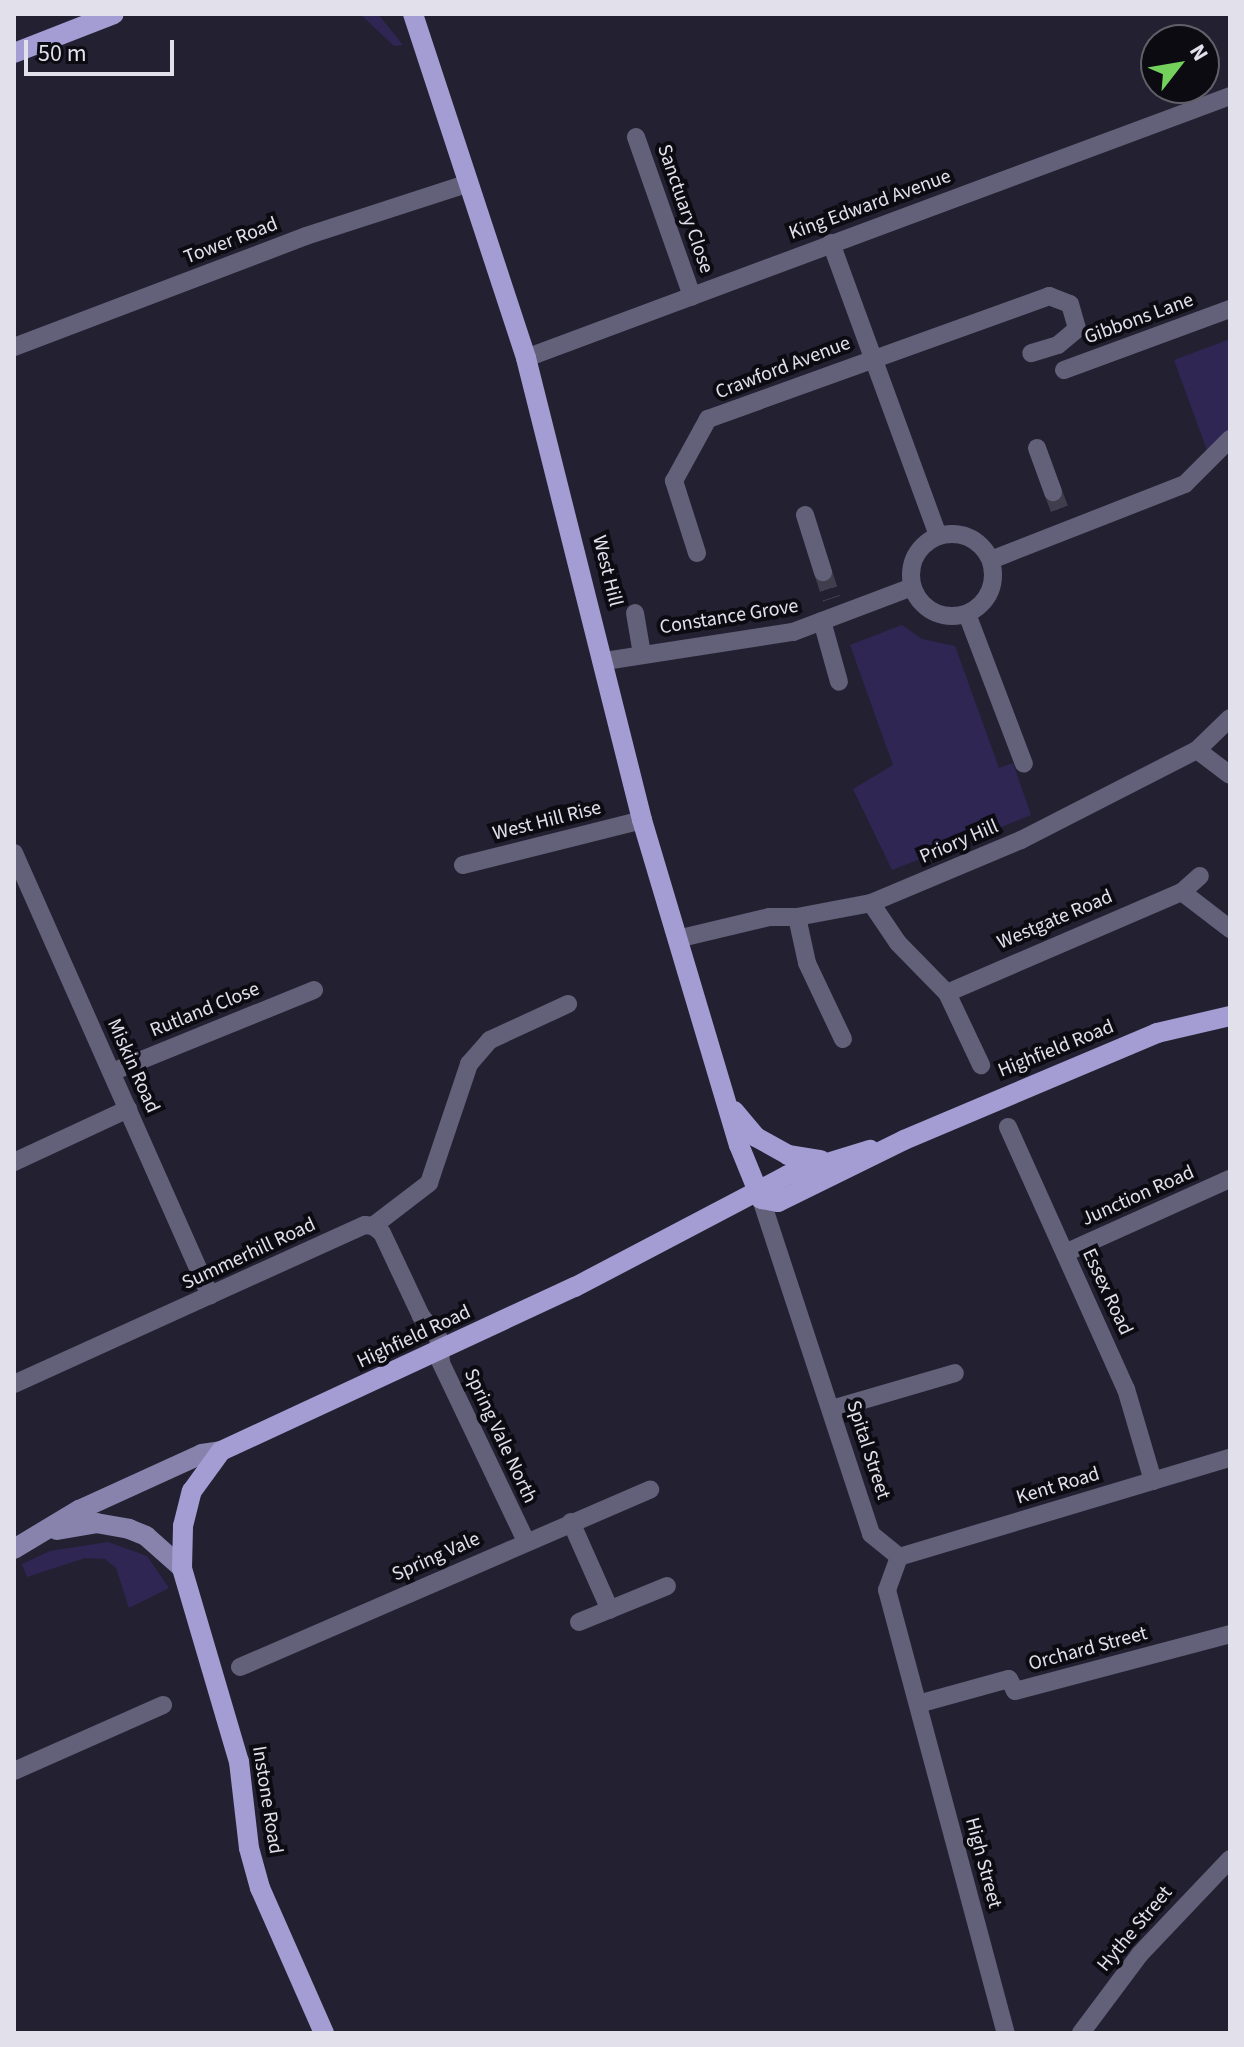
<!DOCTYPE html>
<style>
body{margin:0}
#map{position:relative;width:1244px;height:2047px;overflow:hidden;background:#232131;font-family:"Source Sans 3",sans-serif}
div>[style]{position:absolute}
.green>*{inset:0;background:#2f2654}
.street-tunnel>*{height:18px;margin-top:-9px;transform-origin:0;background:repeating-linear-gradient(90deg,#403e4d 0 18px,transparent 0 27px)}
.street>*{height:18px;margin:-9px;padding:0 9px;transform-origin:9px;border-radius:9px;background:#63607a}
.street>.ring{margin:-9px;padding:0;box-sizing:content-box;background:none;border:18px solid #63607a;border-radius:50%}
.secondary>*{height:20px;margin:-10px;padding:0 10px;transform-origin:10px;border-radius:10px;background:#8783ac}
.primary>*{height:20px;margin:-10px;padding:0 10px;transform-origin:10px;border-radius:10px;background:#a39dd3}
span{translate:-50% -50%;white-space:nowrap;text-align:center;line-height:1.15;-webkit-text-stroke:8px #0c0b12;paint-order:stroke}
.street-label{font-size:20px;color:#e1e0eb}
.frame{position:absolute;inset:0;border:16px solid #e1e0eb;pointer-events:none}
.north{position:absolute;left:1140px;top:24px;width:80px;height:80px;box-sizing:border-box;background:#0c0b12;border:2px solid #616069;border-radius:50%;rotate:59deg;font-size:22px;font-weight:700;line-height:32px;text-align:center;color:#e1e0eb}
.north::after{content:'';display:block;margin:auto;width:28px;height:36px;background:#74d25c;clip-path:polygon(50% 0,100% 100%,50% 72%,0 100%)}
.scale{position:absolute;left:24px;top:40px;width:150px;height:36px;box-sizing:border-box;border:4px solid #e1e0eb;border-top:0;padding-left:10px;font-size:24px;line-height:28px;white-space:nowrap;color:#e1e0eb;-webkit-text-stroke:6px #0c0b12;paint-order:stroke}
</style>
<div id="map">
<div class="green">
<i style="clip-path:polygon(360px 14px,378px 14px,403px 45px,394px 46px)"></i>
<i style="clip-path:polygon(1230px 339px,1230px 430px,1208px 453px,1174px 360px)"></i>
<i style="clip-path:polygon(902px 625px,922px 639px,955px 646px,999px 768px,1013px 763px,1031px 815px,892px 870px,853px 789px,893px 765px,850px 645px)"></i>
<i style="clip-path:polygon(108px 1542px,147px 1556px,169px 1588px,129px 1608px,116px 1568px,105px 1559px,85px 1558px,27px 1577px,22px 1564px,50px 1551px)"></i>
</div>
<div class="street-tunnel">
<i style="left:1053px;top:492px;width:22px;rotate:69deg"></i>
<i style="left:823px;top:572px;width:28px;rotate:72deg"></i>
</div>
<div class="street">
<i style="left:636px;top:137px;width:169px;rotate:70.6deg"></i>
<i style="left:831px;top:243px;width:312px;rotate:69.9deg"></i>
<i style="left:14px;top:347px;width:312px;rotate:-20.8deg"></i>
<i style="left:306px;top:236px;width:168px;rotate:-18deg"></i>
<i style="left:526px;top:358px;width:751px;rotate:-20.41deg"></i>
<i style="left:1064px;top:370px;width:177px;rotate:-20.2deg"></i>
<i style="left:1037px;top:448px;width:47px;rotate:70deg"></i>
<i style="left:805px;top:515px;width:60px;rotate:72.5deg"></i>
<i class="ring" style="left:911px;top:534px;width:64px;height:64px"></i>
<i style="left:697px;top:553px;width:76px;rotate:-107.7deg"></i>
<i style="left:674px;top:481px;width:71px;rotate:-61.3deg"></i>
<i style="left:708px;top:419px;width:363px;rotate:-19.8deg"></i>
<i style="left:1049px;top:296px;width:22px;rotate:21deg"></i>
<i style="left:1070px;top:304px;width:26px;rotate:74deg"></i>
<i style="left:1077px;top:329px;width:25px;rotate:140deg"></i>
<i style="left:1058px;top:345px;width:28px;rotate:163deg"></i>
<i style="left:991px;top:560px;width:208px;rotate:-21.4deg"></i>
<i style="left:1185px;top:484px;width:64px;rotate:-45deg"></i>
<i style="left:635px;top:613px;width:42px;rotate:80.3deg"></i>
<i style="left:967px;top:614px;width:160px;rotate:69.2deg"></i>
<i style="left:822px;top:621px;width:63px;rotate:74.4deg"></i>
<i style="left:605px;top:661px;width:190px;rotate:-8.8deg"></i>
<i style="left:793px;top:632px;width:127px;rotate:-20.7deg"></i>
<i style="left:1197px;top:750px;width:41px;rotate:37.1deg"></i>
<i style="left:14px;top:853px;width:484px;rotate:66.1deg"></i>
<i style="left:463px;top:865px;width:185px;rotate:-14.1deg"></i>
<i style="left:1182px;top:892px;width:61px;rotate:37.6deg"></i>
<i style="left:871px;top:903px;width:48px;rotate:56deg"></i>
<i style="left:898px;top:943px;width:70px;rotate:45.6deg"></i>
<i style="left:947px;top:993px;width:80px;rotate:64.7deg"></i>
<i style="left:797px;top:917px;width:47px;rotate:77.7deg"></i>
<i style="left:807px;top:963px;width:84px;rotate:64.7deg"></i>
<i style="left:677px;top:939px;width:95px;rotate:-13.4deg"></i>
<i style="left:769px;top:917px;width:28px"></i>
<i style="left:797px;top:917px;width:75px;rotate:-10.7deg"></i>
<i style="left:871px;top:903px;width:163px;rotate:-22.8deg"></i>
<i style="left:1021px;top:840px;width:198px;rotate:-27.1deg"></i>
<i style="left:1197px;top:750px;width:46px;rotate:-44.1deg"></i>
<i style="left:947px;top:993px;width:256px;rotate:-23.3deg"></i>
<i style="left:1182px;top:892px;width:24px;rotate:-42deg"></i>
<i style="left:112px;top:1072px;width:218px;rotate:-22.1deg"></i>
<i style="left:1008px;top:1127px;width:287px;rotate:65.8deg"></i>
<i style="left:1126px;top:1389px;width:96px;rotate:73.6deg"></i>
<i style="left:14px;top:1162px;width:126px;rotate:-24.9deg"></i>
<i style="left:761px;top:1199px;width:353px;rotate:71.8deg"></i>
<i style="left:871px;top:1534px;width:36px;rotate:39deg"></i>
<i style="left:373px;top:1226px;width:71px;rotate:-37.5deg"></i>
<i style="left:429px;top:1183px;width:126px;rotate:-71.4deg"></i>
<i style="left:469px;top:1064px;width:32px;rotate:-49deg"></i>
<i style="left:490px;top:1040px;width:86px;rotate:-24.8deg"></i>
<i style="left:1065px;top:1253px;width:181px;rotate:-24.2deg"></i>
<i style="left:14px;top:1384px;width:385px;rotate:-24.4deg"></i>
<i style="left:365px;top:1225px;width:8px;rotate:7deg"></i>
<i style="left:373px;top:1226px;width:11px;rotate:38deg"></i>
<i style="left:382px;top:1233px;width:92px;rotate:64.8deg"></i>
<i style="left:421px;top:1316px;width:27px;rotate:51deg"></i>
<i style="left:438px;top:1337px;width:26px;rotate:83deg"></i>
<i style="left:441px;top:1363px;width:197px;rotate:64.5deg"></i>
<i style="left:832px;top:1409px;width:128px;rotate:-16.3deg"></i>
<i style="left:571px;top:1522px;width:96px;rotate:66.1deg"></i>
<i style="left:899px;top:1557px;width:35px;rotate:110deg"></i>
<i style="left:887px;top:1590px;width:459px;rotate:75deg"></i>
<i style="left:899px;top:1557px;width:345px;rotate:-16.7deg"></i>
<i style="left:579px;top:1622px;width:95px;rotate:-22.2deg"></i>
<i style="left:240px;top:1667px;width:447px;rotate:-23.4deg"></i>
<i style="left:918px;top:1704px;width:94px;rotate:-15.4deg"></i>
<i style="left:1009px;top:1679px;width:13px;rotate:63deg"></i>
<i style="left:1015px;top:1691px;width:222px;rotate:-14.8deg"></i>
<i style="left:14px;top:1771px;width:163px;rotate:-23.9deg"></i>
<i style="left:1081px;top:2033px;width:99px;rotate:-53.2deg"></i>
<i style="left:1140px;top:1954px;width:131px;rotate:-46.5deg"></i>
</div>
<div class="secondary">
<i style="left:57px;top:1530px;width:40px;rotate:-10deg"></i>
<i style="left:96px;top:1523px;width:34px;rotate:10deg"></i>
<i style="left:129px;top:1529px;width:18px;rotate:22deg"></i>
<i style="left:146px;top:1536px;width:48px;rotate:41.6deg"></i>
<i style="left:14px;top:1549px;width:76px;rotate:-31deg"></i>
<i style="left:79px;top:1510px;width:135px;rotate:-24.5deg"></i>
<i style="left:202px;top:1454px;width:19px;rotate:-9deg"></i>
</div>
<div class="primary">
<i style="left:413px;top:14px;width:362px;rotate:71.8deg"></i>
<i style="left:526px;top:358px;width:476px;rotate:75.9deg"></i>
<i style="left:642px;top:820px;width:339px;rotate:73.4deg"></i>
<i style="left:739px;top:1145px;width:58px;rotate:67.8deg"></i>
<i style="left:761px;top:1199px;width:17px;rotate:10deg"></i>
<i style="left:778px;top:1202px;width:140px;rotate:-26.2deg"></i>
<i style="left:904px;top:1140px;width:275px;rotate:-22.9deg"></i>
<i style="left:1157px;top:1033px;width:75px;rotate:-13.1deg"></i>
<i style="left:14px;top:53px;width:107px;rotate:-21.3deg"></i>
<i style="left:734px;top:1111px;width:34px;rotate:50deg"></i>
<i style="left:756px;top:1137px;width:37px;rotate:29deg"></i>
<i style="left:788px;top:1155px;width:33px;rotate:9deg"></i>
<i style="left:324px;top:2033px;width:158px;rotate:-113.8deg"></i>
<i style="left:260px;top:1888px;width:41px;rotate:-105.4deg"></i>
<i style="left:249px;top:1848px;width:87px;rotate:-96.6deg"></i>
<i style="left:239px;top:1762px;width:202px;rotate:-106.4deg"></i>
<i style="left:182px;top:1568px;width:42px;rotate:-88.6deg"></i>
<i style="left:183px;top:1526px;width:36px;rotate:-76deg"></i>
<i style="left:192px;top:1491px;width:49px;rotate:-54.1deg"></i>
<i style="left:221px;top:1451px;width:390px;rotate:-24.9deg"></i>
<i style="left:575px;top:1287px;width:241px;rotate:-27.7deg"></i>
<i style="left:788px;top:1175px;width:86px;rotate:-17deg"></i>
</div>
<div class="street-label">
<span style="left:870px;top:205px;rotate:-20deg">King Edward Avenue</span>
<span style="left:685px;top:209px;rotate:71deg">Sanctuary Close</span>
<span style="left:231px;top:241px;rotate:-21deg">Tower Road</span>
<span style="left:1139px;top:319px;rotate:-20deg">Gibbons Lane</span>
<span style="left:783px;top:368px;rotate:-21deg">Crawford Avenue</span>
<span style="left:607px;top:571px;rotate:76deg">West Hill</span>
<span style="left:729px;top:617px;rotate:-9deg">Constance Grove</span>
<span style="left:547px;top:821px;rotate:-14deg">West Hill Rise</span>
<span style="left:959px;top:842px;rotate:-23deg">Priory Hill</span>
<span style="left:1055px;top:920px;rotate:-23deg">Westgate Road</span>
<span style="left:205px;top:1010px;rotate:-22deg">Rutland Close</span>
<span style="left:1056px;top:1049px;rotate:-22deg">Highfield Road</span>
<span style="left:133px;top:1066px;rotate:66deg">Miskin Road</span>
<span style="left:1138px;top:1196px;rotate:-24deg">Junction Road</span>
<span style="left:249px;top:1254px;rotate:-25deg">Summerhill Road</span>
<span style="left:1107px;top:1292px;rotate:65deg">Essex Road</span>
<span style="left:414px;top:1337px;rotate:-25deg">Highfield Road</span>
<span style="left:500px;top:1436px;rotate:65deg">Spring Vale North</span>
<span style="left:868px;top:1450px;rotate:72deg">Spital Street</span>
<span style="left:1058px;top:1486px;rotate:-17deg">Kent Road</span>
<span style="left:436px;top:1557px;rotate:-24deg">Spring Vale</span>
<span style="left:1088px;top:1649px;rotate:-15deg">Orchard Street</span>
<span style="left:267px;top:1800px;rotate:81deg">Instone Road</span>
<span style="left:983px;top:1863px;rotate:75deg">High Street</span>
<span style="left:1135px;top:1929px;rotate:-50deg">Hythe Street</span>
</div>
<div class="frame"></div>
<div class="north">N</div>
<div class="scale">50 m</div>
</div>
